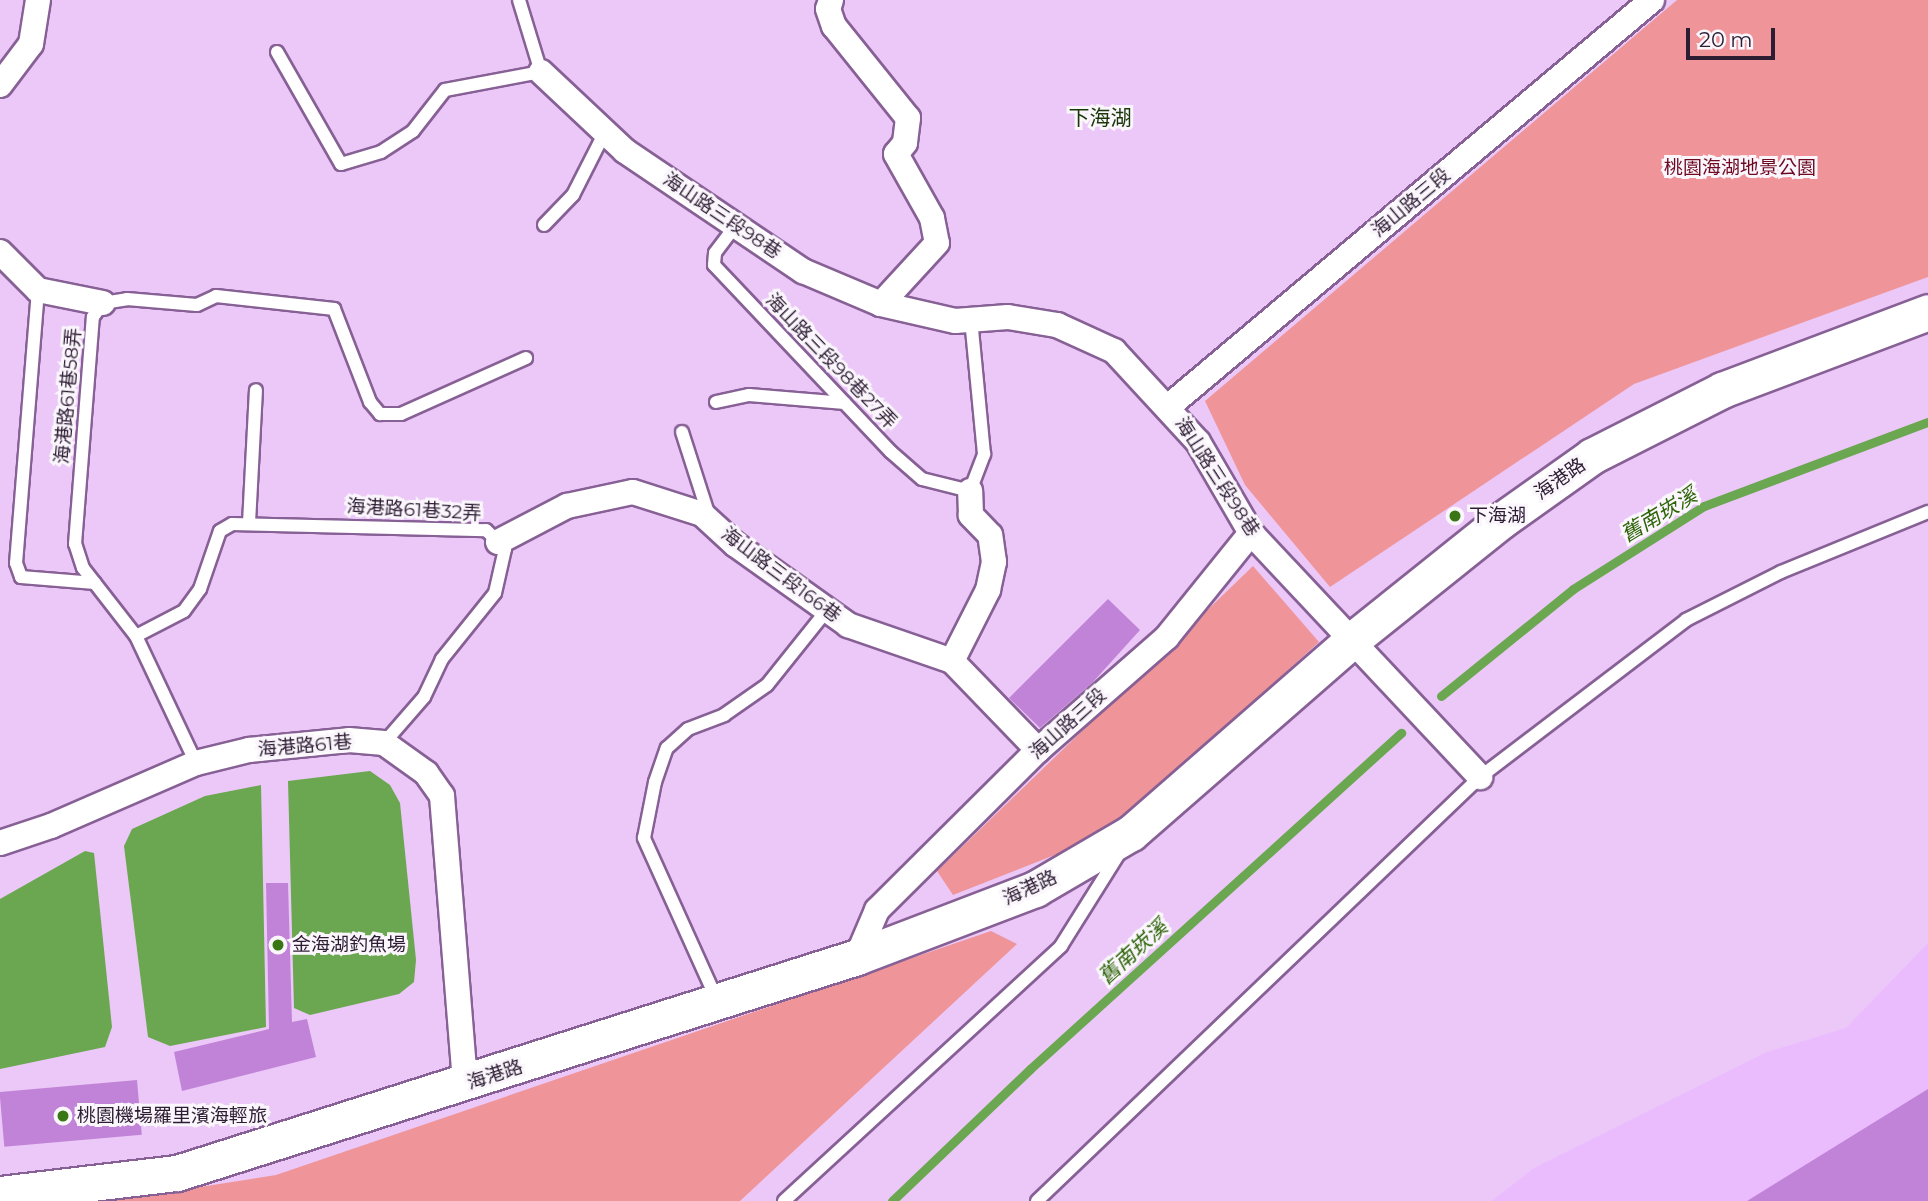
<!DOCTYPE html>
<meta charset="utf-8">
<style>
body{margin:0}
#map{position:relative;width:1928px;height:1201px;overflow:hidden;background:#ebc8f7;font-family:Montserrat,"Noto Sans TC",sans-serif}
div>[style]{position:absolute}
.built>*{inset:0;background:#ebbcfd}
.green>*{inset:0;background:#ef9599}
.water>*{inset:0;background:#6aa750}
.stream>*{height:9px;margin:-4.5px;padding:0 4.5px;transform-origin:4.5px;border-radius:4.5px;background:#6aa750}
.building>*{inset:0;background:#c183d7;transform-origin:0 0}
.roads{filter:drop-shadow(2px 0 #876095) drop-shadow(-2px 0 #876095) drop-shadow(0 2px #876095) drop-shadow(0 -2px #876095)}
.lane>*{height:12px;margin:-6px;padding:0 6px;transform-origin:6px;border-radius:6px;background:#fff}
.street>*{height:24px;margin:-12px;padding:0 12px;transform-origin:12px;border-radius:12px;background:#fff}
.secondary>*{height:35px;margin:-17.5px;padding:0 17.5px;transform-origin:17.5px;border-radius:17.5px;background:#fff}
.dots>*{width:19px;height:19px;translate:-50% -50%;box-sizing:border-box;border:4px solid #faf6fc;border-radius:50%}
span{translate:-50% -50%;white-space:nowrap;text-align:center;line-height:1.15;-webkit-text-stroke:6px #faf6fc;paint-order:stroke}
.park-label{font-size:19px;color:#6e0820}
.street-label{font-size:19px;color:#2d1d33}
.poi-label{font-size:19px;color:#2d1d33}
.left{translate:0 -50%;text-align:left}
.neighbourhood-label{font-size:21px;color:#193708}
.water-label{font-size:21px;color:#2c6406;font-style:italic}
.scale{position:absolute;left:1686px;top:28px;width:89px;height:32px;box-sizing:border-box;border:4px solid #2d1d33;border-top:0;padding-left:9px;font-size:21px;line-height:24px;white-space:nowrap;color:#2d1d33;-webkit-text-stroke:5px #faf6fc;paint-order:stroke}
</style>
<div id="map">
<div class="built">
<i style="clip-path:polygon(1928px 943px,1928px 1201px,1492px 1201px,1534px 1168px,1767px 1052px,1846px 1028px)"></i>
</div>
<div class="green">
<i style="clip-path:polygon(1677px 0,1928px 0,1928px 277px,1634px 384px,1330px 587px,1245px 485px,1205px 401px)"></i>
<i style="clip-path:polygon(1253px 566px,1319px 642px,1108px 834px,953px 895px,937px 871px)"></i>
<i style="clip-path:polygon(991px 931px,1017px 944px,740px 1201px,111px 1201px,276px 1175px)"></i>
</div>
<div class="water">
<i style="clip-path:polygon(370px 771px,390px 785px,400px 803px,416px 960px,414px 982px,399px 994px,310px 1015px,294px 1008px,288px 781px)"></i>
<i style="clip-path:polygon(261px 785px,266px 1027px,170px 1046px,148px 1037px,124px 846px,132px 829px,205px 796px)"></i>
<i style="clip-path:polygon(85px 851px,94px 853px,112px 1027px,105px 1047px,0 1069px,0 899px)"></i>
</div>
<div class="stream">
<i style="left:1441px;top:696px;width:170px;rotate:-39deg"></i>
<i style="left:1573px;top:589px;width:155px;rotate:-32.4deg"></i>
<i style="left:1704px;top:506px;width:239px;rotate:-20.6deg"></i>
<i style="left:892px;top:1201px;width:191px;rotate:-43.7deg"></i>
<i style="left:1030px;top:1069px;width:501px;rotate:-42.17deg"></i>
</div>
<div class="building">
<i style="clip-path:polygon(1108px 599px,1140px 630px,1093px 682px,1040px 728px,1009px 698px)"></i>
<i style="clip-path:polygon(266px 883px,288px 883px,292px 1022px,307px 1019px,316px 1057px,182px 1091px,174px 1052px,269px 1029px)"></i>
<i style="left:137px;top:1080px;width:55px;height:138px;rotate:85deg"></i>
<i style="clip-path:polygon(1928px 1089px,1928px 1201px,1747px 1201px)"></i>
</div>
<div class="roads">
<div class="lane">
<i style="left:277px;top:52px;width:129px;rotate:60.3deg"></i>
<i style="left:341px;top:164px;width:42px;rotate:-16.7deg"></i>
<i style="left:381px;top:152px;width:38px;rotate:-33deg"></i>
<i style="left:413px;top:131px;width:52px;rotate:-52deg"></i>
<i style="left:445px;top:90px;width:98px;rotate:-10.6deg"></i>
<i style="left:541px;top:72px;width:75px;rotate:-107deg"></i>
<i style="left:544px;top:225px;width:42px;rotate:-46deg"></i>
<i style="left:573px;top:195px;width:68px;rotate:-63.1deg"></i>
<i style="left:736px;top:225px;width:35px;rotate:127deg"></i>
<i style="left:715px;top:253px;width:12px;rotate:95deg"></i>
<i style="left:714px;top:265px;width:257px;rotate:46.6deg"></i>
<i style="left:891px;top:452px;width:41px;rotate:41.1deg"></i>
<i style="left:922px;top:479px;width:49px;rotate:14deg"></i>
<i style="left:970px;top:491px;width:40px;rotate:-69deg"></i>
<i style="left:984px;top:454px;width:135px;rotate:-95.5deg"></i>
<i style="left:38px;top:290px;width:274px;rotate:94.6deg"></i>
<i style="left:16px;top:563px;width:15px;rotate:70deg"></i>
<i style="left:21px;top:577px;width:74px;rotate:4.6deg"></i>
<i style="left:716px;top:402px;width:34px;rotate:-12deg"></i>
<i style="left:749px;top:395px;width:96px;rotate:4.8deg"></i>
<i style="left:682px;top:432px;width:88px;rotate:72.2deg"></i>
<i style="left:249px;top:523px;width:133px;rotate:-87deg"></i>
<i style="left:136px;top:636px;width:54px;rotate:-27.5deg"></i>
<i style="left:184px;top:611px;width:27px;rotate:-54deg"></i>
<i style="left:200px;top:589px;width:61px;rotate:-71deg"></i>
<i style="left:220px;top:531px;width:14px;rotate:-30deg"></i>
<i style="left:232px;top:524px;width:254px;rotate:1.4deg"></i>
<i style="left:486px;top:530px;width:27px;rotate:45deg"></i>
<i style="left:505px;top:549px;width:45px;rotate:102.8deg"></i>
<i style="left:495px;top:593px;width:85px;rotate:128.8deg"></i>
<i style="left:442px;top:659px;width:42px;rotate:115.3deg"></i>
<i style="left:424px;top:697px;width:61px;rotate:131deg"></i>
<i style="left:196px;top:763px;width:140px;rotate:-115.3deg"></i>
<i style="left:136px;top:636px;width:86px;rotate:-127.9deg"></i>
<i style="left:83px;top:568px;width:25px;rotate:-108deg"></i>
<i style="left:75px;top:544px;width:228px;rotate:-85.5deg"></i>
<i style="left:93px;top:317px;width:17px;rotate:-54deg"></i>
<i style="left:103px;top:303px;width:24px;rotate:-9deg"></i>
<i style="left:127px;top:299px;width:70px;rotate:4.9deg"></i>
<i style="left:197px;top:305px;width:21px;rotate:-25deg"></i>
<i style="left:216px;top:296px;width:119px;rotate:6.3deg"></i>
<i style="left:334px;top:309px;width:100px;rotate:68.8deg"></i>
<i style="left:370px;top:402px;width:16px;rotate:50deg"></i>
<i style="left:380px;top:414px;width:21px"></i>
<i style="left:401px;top:414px;width:137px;rotate:-24.1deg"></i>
<i style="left:717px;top:1000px;width:178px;rotate:-114.3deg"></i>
<i style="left:644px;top:838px;width:57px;rotate:-78.9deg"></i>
<i style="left:655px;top:782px;width:36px;rotate:-71deg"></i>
<i style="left:667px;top:748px;width:28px;rotate:-42deg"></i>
<i style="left:688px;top:729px;width:39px;rotate:-21deg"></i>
<i style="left:724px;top:715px;width:52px;rotate:-34.9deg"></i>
<i style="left:767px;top:685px;width:96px;rotate:-51.3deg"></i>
<i style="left:784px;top:1201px;width:377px;rotate:-42.6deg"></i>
<i style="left:1061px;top:946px;width:111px;rotate:-57.9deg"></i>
<i style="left:1037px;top:1201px;width:613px;rotate:-43.74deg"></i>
<i style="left:1480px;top:777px;width:259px;rotate:-37.3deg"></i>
<i style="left:1686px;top:620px;width:106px;rotate:-26.8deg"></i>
<i style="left:1781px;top:572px;width:159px;rotate:-22.2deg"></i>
</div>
<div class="street">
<i style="left:831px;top:0;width:9px;rotate:108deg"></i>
<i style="left:828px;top:9px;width:18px;rotate:71deg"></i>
<i style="left:834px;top:26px;width:118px;rotate:51.2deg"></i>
<i style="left:908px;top:118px;width:25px;rotate:97deg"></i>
<i style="left:905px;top:143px;width:14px;rotate:129deg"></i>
<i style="left:896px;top:154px;width:73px;rotate:60.6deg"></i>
<i style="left:932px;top:218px;width:25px;rotate:79deg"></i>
<i style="left:937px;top:243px;width:83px;rotate:132.6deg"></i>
<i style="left:541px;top:72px;width:115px;rotate:43.2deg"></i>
<i style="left:625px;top:151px;width:215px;rotate:34deg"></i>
<i style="left:803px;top:271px;width:85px;rotate:22.9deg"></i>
<i style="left:881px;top:304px;width:76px;rotate:12.9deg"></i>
<i style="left:955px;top:321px;width:53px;rotate:-4.3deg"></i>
<i style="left:1008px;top:317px;width:50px;rotate:9.3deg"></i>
<i style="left:1057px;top:325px;width:63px;rotate:24.5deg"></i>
<i style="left:1114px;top:351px;width:124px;rotate:47.3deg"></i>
<i style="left:1198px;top:442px;width:105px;rotate:59.8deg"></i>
<i style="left:1251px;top:533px;width:335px;rotate:46.8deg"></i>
<i style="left:0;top:85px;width:51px;rotate:-52.9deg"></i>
<i style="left:31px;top:44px;width:45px;rotate:-81deg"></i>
<i style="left:0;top:252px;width:54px;rotate:45deg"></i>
<i style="left:38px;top:290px;width:66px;rotate:11.3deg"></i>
<i style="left:1169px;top:406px;width:631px;rotate:-40.05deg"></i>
<i style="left:498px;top:542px;width:78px;rotate:-27.6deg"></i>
<i style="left:567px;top:506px;width:67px;rotate:-12deg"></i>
<i style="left:633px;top:492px;width:72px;rotate:17.7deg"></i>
<i style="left:702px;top:514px;width:46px;rotate:42.4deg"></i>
<i style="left:736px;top:545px;width:138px;rotate:35.5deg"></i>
<i style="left:848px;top:625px;width:110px;rotate:19.1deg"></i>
<i style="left:952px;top:661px;width:124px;rotate:46deg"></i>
<i style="left:952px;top:661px;width:80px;rotate:-63.1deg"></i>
<i style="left:988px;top:590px;width:29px;rotate:-78deg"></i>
<i style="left:994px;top:562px;width:27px;rotate:-98deg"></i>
<i style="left:990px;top:535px;width:28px;rotate:-134deg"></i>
<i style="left:971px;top:515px;width:24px;rotate:-92deg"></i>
<i style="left:0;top:843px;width:54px;rotate:-18.4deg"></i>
<i style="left:51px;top:826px;width:158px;rotate:-23.5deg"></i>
<i style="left:196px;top:763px;width:55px;rotate:-13.8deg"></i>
<i style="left:249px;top:750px;width:100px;rotate:-5.7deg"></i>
<i style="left:349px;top:740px;width:35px;rotate:5deg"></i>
<i style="left:384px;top:743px;width:52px;rotate:35.5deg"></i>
<i style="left:426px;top:773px;width:28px;rotate:55deg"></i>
<i style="left:442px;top:796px;width:290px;rotate:85.4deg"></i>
<i style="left:857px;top:957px;width:51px;rotate:-66.9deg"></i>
<i style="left:877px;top:910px;width:227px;rotate:-44.8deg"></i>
<i style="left:1038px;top:750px;width:171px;rotate:-41.2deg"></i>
<i style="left:1167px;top:637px;width:134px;rotate:-51.1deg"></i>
</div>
<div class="secondary">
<i style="left:0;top:1194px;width:178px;rotate:-6.8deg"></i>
<i style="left:177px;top:1173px;width:713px;rotate:-17.62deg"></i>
<i style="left:857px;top:957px;width:191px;rotate:-20.9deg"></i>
<i style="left:1035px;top:889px;width:111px;rotate:-30.3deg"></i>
<i style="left:1131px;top:833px;width:292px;rotate:-41.1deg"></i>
<i style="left:1351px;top:641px;width:193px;rotate:-38.7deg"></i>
<i style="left:1502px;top:520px;width:110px;rotate:-35.4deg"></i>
<i style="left:1592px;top:456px;width:146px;rotate:-26.9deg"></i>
<i style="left:1722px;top:390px;width:220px;rotate:-20.7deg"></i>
</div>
</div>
<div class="dots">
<i style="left:1455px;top:516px;background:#387713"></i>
<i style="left:278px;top:945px;background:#387713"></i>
<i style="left:63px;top:1116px;background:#387713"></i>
</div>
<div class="park-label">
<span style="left:1740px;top:168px">桃園海湖地景公園</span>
</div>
<div class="street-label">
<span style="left:1411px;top:203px;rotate:-40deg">海山路三段</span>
<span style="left:722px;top:216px;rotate:34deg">海山路三段98巷</span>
<span style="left:831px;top:361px;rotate:46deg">海山路三段98巷27弄</span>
<span style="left:68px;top:396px;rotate:-85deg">海港路61巷58弄</span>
<span style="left:1217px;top:477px;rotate:57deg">海山路三段98巷</span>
<span style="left:1560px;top:479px;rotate:-35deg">海港路</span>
<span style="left:414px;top:510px;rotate:3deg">海港路61巷32弄</span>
<span style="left:781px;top:575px;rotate:37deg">海山路三段166巷</span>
<span style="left:1068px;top:724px;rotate:-42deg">海山路三段</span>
<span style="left:305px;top:746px;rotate:-5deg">海港路61巷</span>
<span style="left:1030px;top:888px;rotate:-25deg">海港路</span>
<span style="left:495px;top:1075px;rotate:-18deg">海港路</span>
</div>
<div class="poi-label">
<span class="left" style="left:1469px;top:516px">下海湖</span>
<span class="left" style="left:292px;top:945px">金海湖釣魚場</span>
<span class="left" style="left:77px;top:1116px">桃園機場羅里濱海輕旅</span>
</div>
<div class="neighbourhood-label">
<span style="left:1100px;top:118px">下海湖</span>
</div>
<div class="water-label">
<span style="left:1659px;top:515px;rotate:-31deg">舊南崁溪</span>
<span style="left:1133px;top:952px;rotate:-42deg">舊南崁溪</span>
</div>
<div class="scale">20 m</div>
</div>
